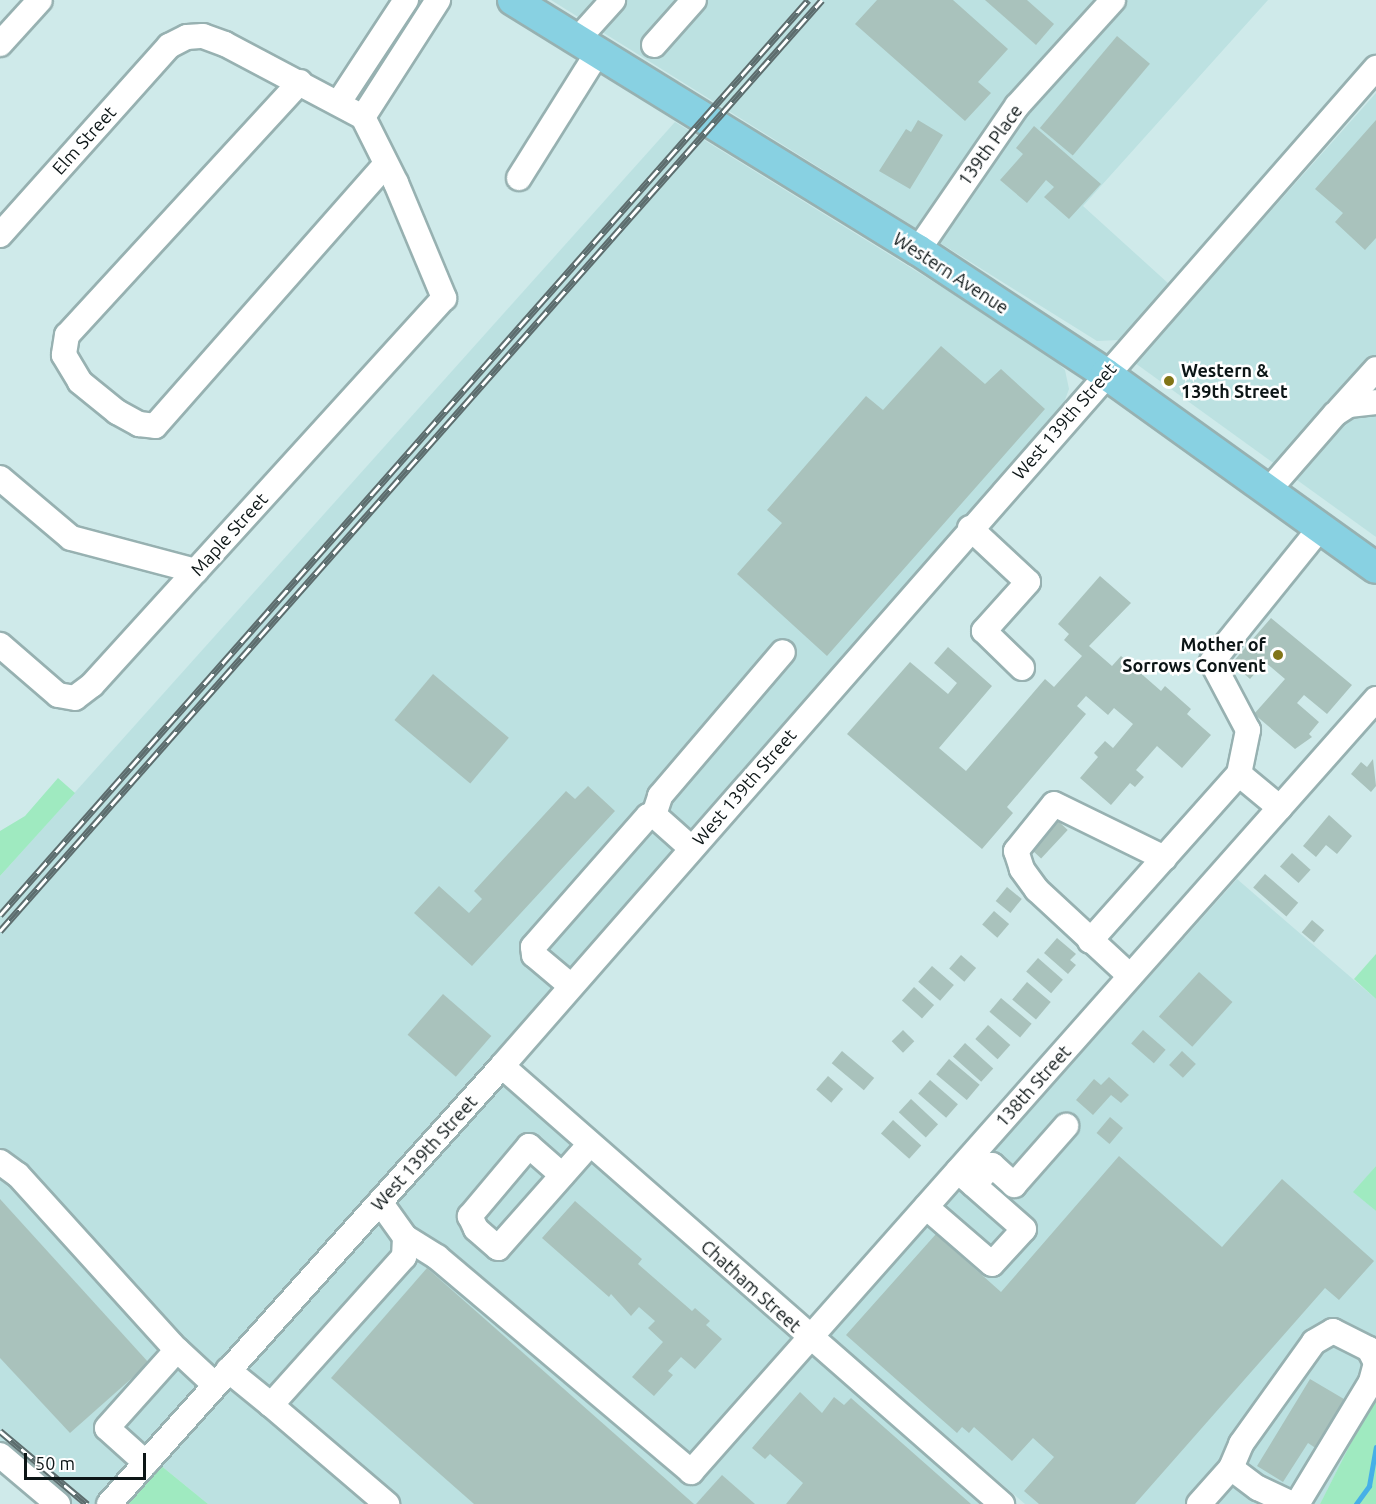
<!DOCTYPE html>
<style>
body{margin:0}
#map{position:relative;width:1376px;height:1504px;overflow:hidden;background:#cfeaea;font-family:Ubuntu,sans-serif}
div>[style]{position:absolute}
.built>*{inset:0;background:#bce1e1}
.green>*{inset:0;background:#9feac0}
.stream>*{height:4.5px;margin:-2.25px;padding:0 2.25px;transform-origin:2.25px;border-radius:2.25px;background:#46b0e7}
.building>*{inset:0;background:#a9c2bc;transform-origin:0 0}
.roads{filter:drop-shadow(2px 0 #97b1b1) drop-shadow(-2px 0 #97b1b1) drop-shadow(0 2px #97b1b1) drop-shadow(0 -2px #97b1b1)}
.minor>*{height:24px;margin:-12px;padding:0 12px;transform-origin:12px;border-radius:12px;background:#fff}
.major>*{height:30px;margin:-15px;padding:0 15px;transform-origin:15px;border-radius:15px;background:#88d1e2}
.rail>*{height:7px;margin-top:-3.5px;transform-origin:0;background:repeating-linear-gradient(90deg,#fff 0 14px,#5d6d6e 0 28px);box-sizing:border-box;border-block:2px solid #5d6d6e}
.dots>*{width:16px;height:16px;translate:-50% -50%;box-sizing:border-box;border:3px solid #fff;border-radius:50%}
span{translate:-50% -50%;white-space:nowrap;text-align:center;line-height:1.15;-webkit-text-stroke:5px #fff;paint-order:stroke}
.street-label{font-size:18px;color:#0c1516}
.poi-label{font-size:18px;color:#0c1516;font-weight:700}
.left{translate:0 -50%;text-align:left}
.right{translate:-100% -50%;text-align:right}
.scale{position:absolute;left:24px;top:1453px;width:122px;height:27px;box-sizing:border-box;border:3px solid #0c1516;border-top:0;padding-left:8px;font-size:18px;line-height:21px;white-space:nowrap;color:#0c1516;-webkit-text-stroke:4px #fff;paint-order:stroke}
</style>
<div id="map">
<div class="built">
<i style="clip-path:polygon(551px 0,1268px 0,1083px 206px,1169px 284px,1119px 340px,1097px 341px)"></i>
<i style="clip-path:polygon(1376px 93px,1376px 537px,1135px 363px)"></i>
<i style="clip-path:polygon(675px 122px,1047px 352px,1065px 370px,1069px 389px,1061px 411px,99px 1504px,70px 1504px,0 1446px,0 876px)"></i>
<i style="clip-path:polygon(1237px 879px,1376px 999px,1376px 1166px,1354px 1192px,1376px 1211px,1376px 1395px,1320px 1504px,1025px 1504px,830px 1335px)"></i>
<i style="clip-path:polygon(500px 1079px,987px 1504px,208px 1504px,159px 1464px)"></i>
</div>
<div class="green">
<i style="clip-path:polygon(58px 778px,75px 793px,0 876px,0 831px,25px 816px)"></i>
<i style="clip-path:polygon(1376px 954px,1376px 999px,1354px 979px)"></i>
<i style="clip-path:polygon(1376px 1166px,1376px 1211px,1353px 1192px)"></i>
<i style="clip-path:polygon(1376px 1395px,1376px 1504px,1320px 1504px,1357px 1431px)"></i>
<i style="clip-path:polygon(159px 1464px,208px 1504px,123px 1504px)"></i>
</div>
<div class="stream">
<i style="left:1356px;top:1504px;width:22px;rotate:-54deg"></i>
<i style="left:1369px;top:1486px;width:39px;rotate:-80deg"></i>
</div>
<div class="building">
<i style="clip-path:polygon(877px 0,953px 0,1008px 49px,978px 82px,991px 93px,965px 121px,855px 24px)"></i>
<i style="clip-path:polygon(985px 0,1027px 0,1054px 24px,1036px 45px)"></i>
<i style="left:1117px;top:36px;width:43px;height:120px;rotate:40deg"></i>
<i style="clip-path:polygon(918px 120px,943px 135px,910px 189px,879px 171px,906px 129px,911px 132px)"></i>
<i style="clip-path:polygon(1376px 120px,1376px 238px,1365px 250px,1335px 222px,1343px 213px,1315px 189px)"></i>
<i style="clip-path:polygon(1034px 126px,1101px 184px,1069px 219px,1044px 197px,1054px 187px,1046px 180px,1027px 203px,1000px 180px,1023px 154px,1016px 148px)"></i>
<i style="clip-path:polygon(941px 346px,985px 384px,1001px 369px,1045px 409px,827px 656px,737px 574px,782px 523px,767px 510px,866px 396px,883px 410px)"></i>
<i style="clip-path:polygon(1100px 576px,1131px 603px,1089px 646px,1112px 666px,1121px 656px,1161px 691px,1165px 686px,1191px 709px,1187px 714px,1211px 735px,1182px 768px,1157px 746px,1136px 770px,1144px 777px,1135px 787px,1130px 783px,1111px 805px,1080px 778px,1098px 757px,1094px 753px,1105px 741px,1113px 748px,1133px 724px,1114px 708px,1108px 715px,1086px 696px,1077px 706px,1086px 714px,1007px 807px,1013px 813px,982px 849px,847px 734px,910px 662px,948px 694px,957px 683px,934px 663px,948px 647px,992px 686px,939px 748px,966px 771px,1045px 679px,1054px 687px,1082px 656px,1064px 640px,1069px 634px,1058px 624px)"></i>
<i style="clip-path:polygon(1271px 618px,1352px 685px,1327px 714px,1304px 695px,1297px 703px,1319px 722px,1309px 734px,1312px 737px,1295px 749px,1254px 714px,1285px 679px,1265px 662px,1250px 679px,1232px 663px)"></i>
<i style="left:433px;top:674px;width:99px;height:60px;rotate:40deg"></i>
<i style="clip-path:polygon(1373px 759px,1376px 786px,1371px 792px,1351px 774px,1361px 762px,1367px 767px)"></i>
<i style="clip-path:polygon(588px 786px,615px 811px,472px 966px,414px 913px,439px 886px,469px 913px,482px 899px,474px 891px,566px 791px,575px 799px)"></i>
<i style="clip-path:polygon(1329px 815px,1352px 836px,1337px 854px,1326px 845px,1316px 857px,1303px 846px)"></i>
<i style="left:1056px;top:819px;width:16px;height:39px;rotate:43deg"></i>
<i style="left:1292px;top:853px;width:25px;height:18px;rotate:42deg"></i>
<i style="left:1265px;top:874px;width:44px;height:18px;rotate:41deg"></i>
<i style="left:1007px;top:887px;width:19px;height:18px;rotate:39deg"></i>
<i style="left:994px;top:911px;width:20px;height:18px;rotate:41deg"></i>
<i style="left:1312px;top:920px;width:16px;height:16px;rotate:40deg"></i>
<i style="clip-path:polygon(1057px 938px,1076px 954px,1070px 960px,1076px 965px,1068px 974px,1044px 953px)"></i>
<i style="left:961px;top:955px;width:20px;height:18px;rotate:41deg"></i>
<i style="left:1038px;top:958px;width:33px;height:18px;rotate:41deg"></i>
<i style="left:932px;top:966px;width:29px;height:21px;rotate:41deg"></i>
<i style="left:1199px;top:972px;width:45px;height:60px;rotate:42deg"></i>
<i style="left:1027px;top:982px;width:31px;height:23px;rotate:40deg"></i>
<i style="left:914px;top:987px;width:27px;height:18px;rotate:42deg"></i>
<i style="left:443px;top:994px;width:64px;height:54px;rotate:41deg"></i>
<i style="left:1001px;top:998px;width:40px;height:18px;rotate:40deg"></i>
<i style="left:988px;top:1025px;width:30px;height:19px;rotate:42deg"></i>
<i style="left:903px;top:1030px;width:16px;height:16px;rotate:45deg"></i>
<i style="left:1143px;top:1030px;width:30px;height:18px;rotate:41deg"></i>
<i style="left:965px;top:1043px;width:38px;height:18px;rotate:42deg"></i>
<i style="left:842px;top:1051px;width:42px;height:16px;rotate:40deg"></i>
<i style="left:1182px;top:1051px;width:19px;height:19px;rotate:43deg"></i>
<i style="left:949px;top:1059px;width:40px;height:20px;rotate:40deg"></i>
<i style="left:828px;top:1076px;width:20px;height:18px;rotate:41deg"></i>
<i style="clip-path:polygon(1109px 1077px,1129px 1095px,1121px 1103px,1111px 1095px,1093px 1115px,1076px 1100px,1094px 1079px,1101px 1085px)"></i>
<i style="left:930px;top:1080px;width:37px;height:18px;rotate:41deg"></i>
<i style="left:911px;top:1099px;width:37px;height:18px;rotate:43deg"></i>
<i style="left:1110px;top:1117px;width:17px;height:21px;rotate:40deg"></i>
<i style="left:893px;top:1120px;width:38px;height:18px;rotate:42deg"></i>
<i style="clip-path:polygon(1119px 1156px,1222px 1247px,1282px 1179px,1374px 1261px,1339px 1300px,1325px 1288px,1135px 1504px,1039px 1504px,1024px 1491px,1054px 1457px,1033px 1438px,1012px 1461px,974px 1427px,969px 1433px,962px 1427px,957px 1433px,846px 1335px,936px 1234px,1001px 1292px)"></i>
<i style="clip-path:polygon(0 1199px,149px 1363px,70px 1433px,0 1358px)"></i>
<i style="clip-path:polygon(575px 1201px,642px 1259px,638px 1264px,692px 1311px,695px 1308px,710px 1321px,706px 1325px,722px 1339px,695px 1369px,681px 1357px,668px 1371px,673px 1375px,654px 1396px,632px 1377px,663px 1342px,648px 1328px,655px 1321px,639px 1307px,631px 1316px,611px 1294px,609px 1297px,542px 1238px)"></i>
<i style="clip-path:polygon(427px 1268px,694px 1504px,474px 1504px,331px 1378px)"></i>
<i style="clip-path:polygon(1310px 1379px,1349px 1402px,1320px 1451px,1308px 1443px,1283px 1482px,1257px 1466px)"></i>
<i style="clip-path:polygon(800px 1392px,822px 1413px,834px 1397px,844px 1405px,851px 1398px,971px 1504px,786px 1504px,803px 1483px,770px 1454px,765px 1459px,752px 1448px)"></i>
<i style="clip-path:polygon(722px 1475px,755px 1504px,696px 1504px)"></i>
</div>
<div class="roads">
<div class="minor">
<i style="left:577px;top:40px;width:54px;rotate:-48deg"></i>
<i style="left:0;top:44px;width:59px;rotate:-47.7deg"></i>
<i style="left:654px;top:45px;width:60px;rotate:-48.4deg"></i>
<i style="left:300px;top:82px;width:344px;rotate:132.6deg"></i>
<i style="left:67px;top:335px;width:20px;rotate:99deg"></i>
<i style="left:64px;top:355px;width:31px;rotate:59deg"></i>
<i style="left:80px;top:382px;width:48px;rotate:39deg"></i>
<i style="left:117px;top:412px;width:25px;rotate:29deg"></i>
<i style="left:139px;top:424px;width:16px;rotate:7deg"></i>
<i style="left:155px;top:426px;width:349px;rotate:-48.6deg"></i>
<i style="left:339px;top:102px;width:122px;rotate:-56.7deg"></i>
<i style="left:363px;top:117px;width:139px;rotate:-57.3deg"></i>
<i style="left:519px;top:178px;width:149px;rotate:-57.9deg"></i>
<i style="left:0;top:235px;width:254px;rotate:-48.2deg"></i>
<i style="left:169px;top:46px;width:20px;rotate:-27deg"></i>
<i style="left:187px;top:37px;width:16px;rotate:-4deg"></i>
<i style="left:203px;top:36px;width:23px;rotate:20deg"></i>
<i style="left:225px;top:44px;width:156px;rotate:27.9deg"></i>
<i style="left:363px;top:117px;width:74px;rotate:63.4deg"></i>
<i style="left:396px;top:183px;width:125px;rotate:67.3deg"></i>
<i style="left:444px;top:298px;width:523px;rotate:132.29deg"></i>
<i style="left:92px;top:685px;width:21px;rotate:143deg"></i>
<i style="left:75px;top:698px;width:17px;rotate:-170deg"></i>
<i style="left:58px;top:695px;width:77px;rotate:-139.2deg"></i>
<i style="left:918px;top:250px;width:175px;rotate:-55.5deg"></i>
<i style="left:1017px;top:106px;width:143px;rotate:-47.8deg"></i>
<i style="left:1339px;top:410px;width:55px;rotate:-47.9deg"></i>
<i style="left:0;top:478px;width:93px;rotate:40.2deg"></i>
<i style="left:71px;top:538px;width:129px;rotate:14.8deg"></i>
<i style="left:1268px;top:491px;width:102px;rotate:-49deg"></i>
<i style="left:1335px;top:414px;width:17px;rotate:-33deg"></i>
<i style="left:1349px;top:405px;width:27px;rotate:-6deg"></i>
<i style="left:970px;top:528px;width:79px;rotate:43deg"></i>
<i style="left:1028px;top:582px;width:66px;rotate:131.9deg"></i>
<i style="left:984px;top:631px;width:53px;rotate:44.2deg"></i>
<i style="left:1239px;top:774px;width:53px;rotate:39.7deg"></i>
<i style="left:654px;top:815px;width:20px;rotate:-72deg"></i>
<i style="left:660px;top:796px;width:189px;rotate:-49.5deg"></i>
<i style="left:1090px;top:941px;width:224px;rotate:-48.3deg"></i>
<i style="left:1239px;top:774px;width:45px;rotate:-78.4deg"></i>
<i style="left:1248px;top:730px;width:77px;rotate:-117.9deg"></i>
<i style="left:1212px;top:662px;width:172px;rotate:-51.1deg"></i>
<i style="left:1130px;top:976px;width:127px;rotate:-137.2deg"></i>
<i style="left:1037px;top:890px;width:26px;rotate:-126deg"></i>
<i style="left:1022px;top:869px;width:19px;rotate:-108deg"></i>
<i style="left:1016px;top:851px;width:60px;rotate:-51deg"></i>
<i style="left:1054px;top:804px;width:123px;rotate:26.1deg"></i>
<i style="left:571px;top:986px;width:48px;rotate:-140deg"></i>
<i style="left:534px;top:955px;width:8px;rotate:-97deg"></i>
<i style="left:533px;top:947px;width:174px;rotate:-48.7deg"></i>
<i style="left:648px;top:816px;width:6px;rotate:-9deg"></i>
<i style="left:654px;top:815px;width:50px;rotate:41.7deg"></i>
<i style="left:502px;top:1066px;width:665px;rotate:41.22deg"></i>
<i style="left:0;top:1162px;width:22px;rotate:36deg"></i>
<i style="left:18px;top:1175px;width:229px;rotate:47.8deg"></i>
<i style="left:172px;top:1345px;width:59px;rotate:42.9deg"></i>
<i style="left:562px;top:1175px;width:44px;rotate:-138.7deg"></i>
<i style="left:529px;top:1146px;width:92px;rotate:130.1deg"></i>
<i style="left:470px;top:1216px;width:14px;rotate:65deg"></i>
<i style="left:476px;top:1229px;width:29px;rotate:41deg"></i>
<i style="left:498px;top:1248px;width:139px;rotate:-48.5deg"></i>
<i style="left:974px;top:1185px;width:27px;rotate:-48deg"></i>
<i style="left:992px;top:1165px;width:30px;rotate:42deg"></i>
<i style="left:1014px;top:1185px;width:79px;rotate:-48.6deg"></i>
<i style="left:926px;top:1207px;width:87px;rotate:40.8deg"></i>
<i style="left:992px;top:1264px;width:47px;rotate:-47.6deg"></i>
<i style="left:1024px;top:1229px;width:88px;rotate:-138.7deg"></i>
<i style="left:405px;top:1237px;width:38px;rotate:32deg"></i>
<i style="left:437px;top:1257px;width:333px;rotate:40.2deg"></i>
<i style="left:691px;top:1472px;width:1033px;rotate:-48.45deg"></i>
<i style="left:228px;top:1370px;width:55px;rotate:39.1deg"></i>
<i style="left:271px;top:1405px;width:199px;rotate:-48.1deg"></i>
<i style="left:404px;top:1257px;width:20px;rotate:-87deg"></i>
<i style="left:405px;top:1237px;width:43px;rotate:-125.5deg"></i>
<i style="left:271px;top:1405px;width:153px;rotate:40.5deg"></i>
<i style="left:0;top:1455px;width:76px;rotate:40.2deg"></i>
<i style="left:146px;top:1463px;width:52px;rotate:-138.1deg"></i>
<i style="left:107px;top:1428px;width:105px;rotate:-48.1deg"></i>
<i style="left:1231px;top:1468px;width:26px;rotate:-67deg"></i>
<i style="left:1241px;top:1444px;width:125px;rotate:-54.4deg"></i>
<i style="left:1314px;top:1342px;width:22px;rotate:-30deg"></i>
<i style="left:1333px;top:1331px;width:40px;rotate:26.6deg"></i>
<i style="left:1369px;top:1349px;width:16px;rotate:63deg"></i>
<i style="left:1376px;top:1363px;width:20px;rotate:105deg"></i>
<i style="left:1371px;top:1382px;width:143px;rotate:121.2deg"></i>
<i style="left:109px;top:1504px;width:588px;rotate:-48.1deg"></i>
<i style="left:502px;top:1066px;width:1327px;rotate:-48.79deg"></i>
<i style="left:1199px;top:1504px;width:48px;rotate:-48.4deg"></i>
<i style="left:1231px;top:1468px;width:34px;rotate:37deg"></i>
<i style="left:1258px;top:1488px;width:38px;rotate:25deg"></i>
</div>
<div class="major">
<i style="left:513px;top:0;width:476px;rotate:31.7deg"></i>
<i style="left:918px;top:250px;width:225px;rotate:33.4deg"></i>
<i style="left:1106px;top:374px;width:332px;rotate:35.7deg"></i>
</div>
</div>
<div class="rail">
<i style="left:0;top:915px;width:1221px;rotate:-48.55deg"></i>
<i style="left:0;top:931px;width:1242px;rotate:-48.56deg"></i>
<i style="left:0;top:1431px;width:114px;rotate:40deg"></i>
</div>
<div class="dots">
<i style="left:1169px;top:381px;background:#817517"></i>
<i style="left:1278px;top:655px;background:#817517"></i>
</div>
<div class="street-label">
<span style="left:84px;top:140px;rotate:-48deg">Elm Street</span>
<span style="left:990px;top:145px;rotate:-54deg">139th Place</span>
<span style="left:951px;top:273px;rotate:33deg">Western Avenue</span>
<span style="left:1064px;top:421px;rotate:-49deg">West 139th Street</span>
<span style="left:229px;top:534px;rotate:-48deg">Maple Street</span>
<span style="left:744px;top:787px;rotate:-49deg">West 139th Street</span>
<span style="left:1033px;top:1086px;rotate:-48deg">138th Street</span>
<span style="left:424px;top:1153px;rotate:-48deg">West 139th Street</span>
<span style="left:751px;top:1286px;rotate:42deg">Chatham Street</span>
</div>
<div class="poi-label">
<span class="left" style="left:1181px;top:381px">Western &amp;<br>139th Street</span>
<span class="right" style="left:1266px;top:655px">Mother of<br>Sorrows Convent</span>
</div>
<div class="scale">50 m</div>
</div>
